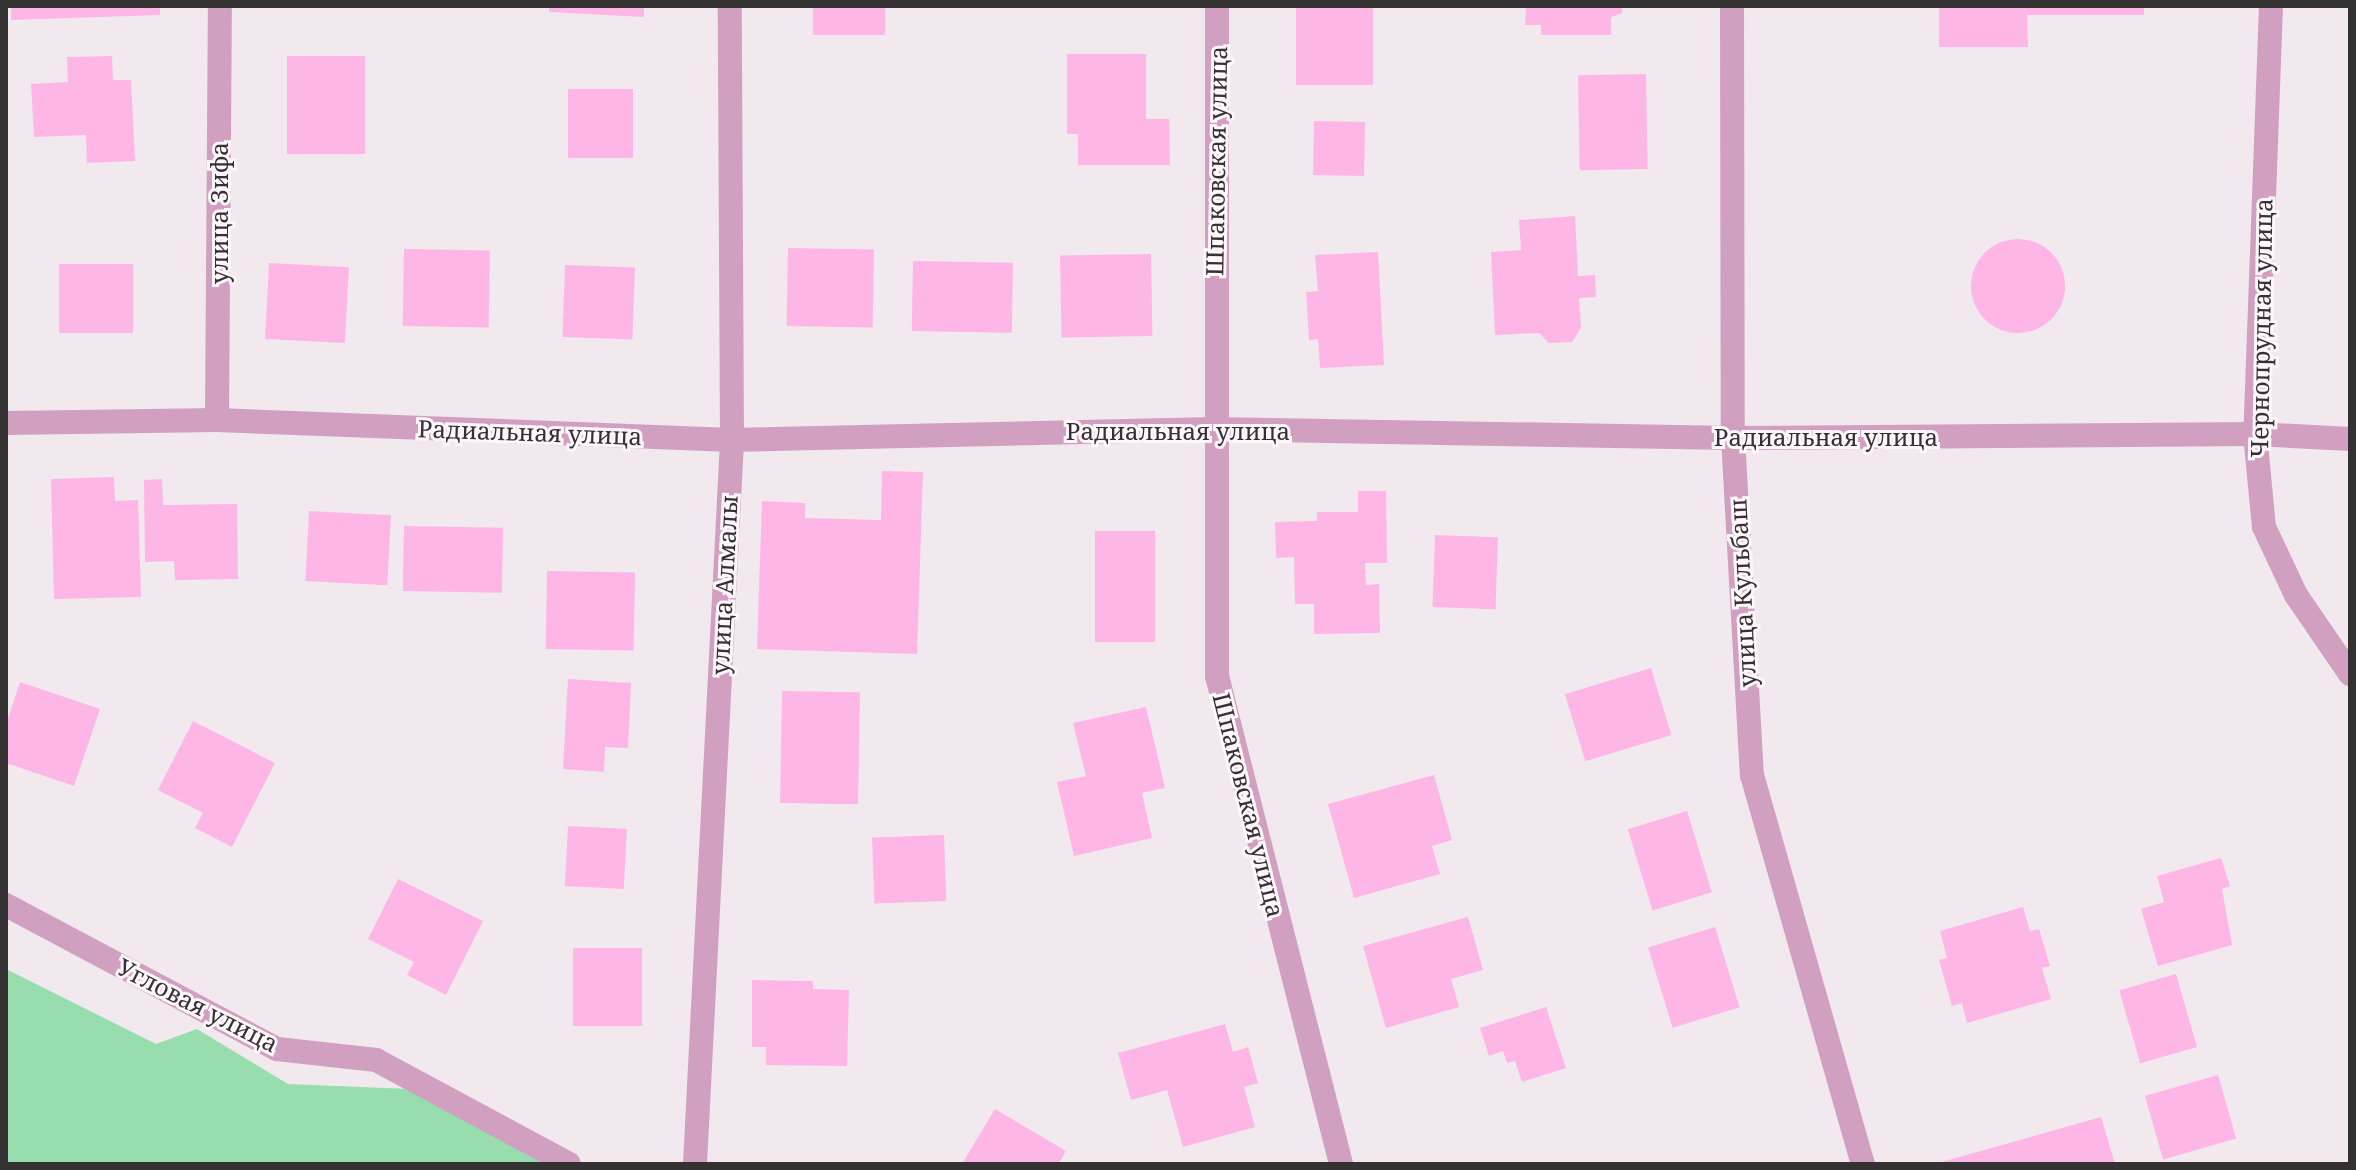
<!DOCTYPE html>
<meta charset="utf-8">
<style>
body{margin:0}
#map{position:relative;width:2356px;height:1170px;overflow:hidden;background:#f1e9ee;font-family:"Noto Serif",serif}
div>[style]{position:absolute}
.green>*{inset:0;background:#98ddae}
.building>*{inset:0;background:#feb6e7;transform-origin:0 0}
.round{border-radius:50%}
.street>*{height:24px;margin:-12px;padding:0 12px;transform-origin:12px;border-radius:12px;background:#d19fc0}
span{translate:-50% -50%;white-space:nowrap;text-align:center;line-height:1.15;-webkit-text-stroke:6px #fef6fb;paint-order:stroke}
.street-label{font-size:24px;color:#343133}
.frame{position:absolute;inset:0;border:8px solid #343133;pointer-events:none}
</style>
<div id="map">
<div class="green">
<i style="clip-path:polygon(6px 969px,156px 1044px,197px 1029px,288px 1084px,409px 1089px,544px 1164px,6px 1164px)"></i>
</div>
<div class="building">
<i style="clip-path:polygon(11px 6px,160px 6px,160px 15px,11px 20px)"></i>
<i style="clip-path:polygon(549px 6px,644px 6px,644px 17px,549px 12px)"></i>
<i style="left:813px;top:6px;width:72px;height:29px"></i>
<i style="left:1296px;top:6px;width:77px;height:79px"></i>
<i style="clip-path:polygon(1526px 6px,1622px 6px,1622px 13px,1611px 17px,1611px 35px,1541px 35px,1541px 25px,1525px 25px)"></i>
<i style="clip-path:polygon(1939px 6px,2144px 6px,2144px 15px,2027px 15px,2028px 47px,1939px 47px)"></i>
<i style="clip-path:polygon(1067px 54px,1146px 54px,1146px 119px,1169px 119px,1170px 165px,1078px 165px,1078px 134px,1067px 134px)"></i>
<i style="clip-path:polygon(112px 56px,113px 80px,131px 80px,135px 161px,87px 163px,86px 135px,34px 137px,31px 84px,68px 82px,67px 57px)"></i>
<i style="left:287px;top:56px;width:78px;height:98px"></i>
<i style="left:1646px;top:74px;width:95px;height:68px;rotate:89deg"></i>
<i style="left:568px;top:89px;width:65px;height:69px"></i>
<i style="left:1314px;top:121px;width:51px;height:54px;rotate:1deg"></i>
<i style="clip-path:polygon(1575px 216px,1578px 276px,1595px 275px,1596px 297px,1579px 298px,1581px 328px,1572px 342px,1549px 343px,1539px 333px,1495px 335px,1491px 252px,1521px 250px,1519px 220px)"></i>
<i class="round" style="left:1971px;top:239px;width:94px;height:94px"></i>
<i style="left:788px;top:248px;width:86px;height:78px;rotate:1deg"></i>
<i style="left:404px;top:249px;width:86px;height:77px;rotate:1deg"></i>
<i style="clip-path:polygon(1378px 252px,1384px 365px,1320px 368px,1318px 339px,1309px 340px,1306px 292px,1318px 291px,1315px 255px)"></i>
<i style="left:1151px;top:254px;width:82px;height:91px;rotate:89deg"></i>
<i style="left:913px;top:261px;width:100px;height:70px;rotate:1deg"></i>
<i style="left:269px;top:263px;width:80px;height:76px;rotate:3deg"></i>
<i style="left:59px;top:264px;width:74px;height:69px"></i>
<i style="left:565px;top:265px;width:70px;height:72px;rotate:2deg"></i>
<i style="clip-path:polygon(882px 471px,923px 472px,917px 654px,757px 649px,762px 501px,805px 503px,805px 518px,881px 520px)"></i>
<i style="clip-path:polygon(114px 477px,115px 501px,138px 500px,141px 597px,54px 599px,51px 479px)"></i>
<i style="clip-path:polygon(162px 479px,163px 505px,237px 504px,238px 579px,175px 580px,174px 561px,145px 562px,144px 480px)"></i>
<i style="clip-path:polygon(1358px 491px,1386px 491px,1387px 563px,1365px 563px,1366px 585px,1379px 584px,1380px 633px,1314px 634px,1314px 604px,1295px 604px,1294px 557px,1276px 558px,1275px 522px,1317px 521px,1317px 512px,1358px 512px)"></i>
<i style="left:309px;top:511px;width:82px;height:70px;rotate:3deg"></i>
<i style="left:404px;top:526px;width:99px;height:65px;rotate:1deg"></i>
<i style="left:1095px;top:531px;width:60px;height:111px"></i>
<i style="left:1435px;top:535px;width:63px;height:72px;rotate:2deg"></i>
<i style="left:547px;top:571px;width:88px;height:78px;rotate:1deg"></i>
<i style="left:1651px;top:668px;width:70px;height:90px;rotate:73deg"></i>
<i style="clip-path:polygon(568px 679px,631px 683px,628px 748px,605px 747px,604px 772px,563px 769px)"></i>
<i style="clip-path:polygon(20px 682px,100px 709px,74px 786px,6px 763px,6px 725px)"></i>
<i style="left:782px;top:691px;width:78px;height:112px;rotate:1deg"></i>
<i style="clip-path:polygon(1146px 707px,1165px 788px,1142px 793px,1152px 838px,1074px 856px,1057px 782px,1086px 776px,1073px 723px)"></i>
<i style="clip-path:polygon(193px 721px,275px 763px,232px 847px,195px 828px,203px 813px,158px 790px)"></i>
<i style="clip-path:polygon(1434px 775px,1452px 840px,1432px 846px,1440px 874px,1354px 898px,1328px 804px)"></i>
<i style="left:1687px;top:811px;width:85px;height:62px;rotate:73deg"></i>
<i style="left:568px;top:826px;width:59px;height:60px;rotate:3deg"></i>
<i style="left:944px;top:835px;width:66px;height:72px;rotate:88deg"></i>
<i style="clip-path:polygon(2221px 858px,2230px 886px,2222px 889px,2232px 945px,2158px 966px,2141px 909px,2164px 902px,2157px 876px)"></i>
<i style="clip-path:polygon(398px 879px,483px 921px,446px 995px,407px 975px,414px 962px,368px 939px)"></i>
<i style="clip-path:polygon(2023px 907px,2030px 931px,2039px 929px,2050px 966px,2042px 968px,2051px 999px,1967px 1023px,1962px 1003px,1952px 1006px,1939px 960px,1947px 958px,1940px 931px)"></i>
<i style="clip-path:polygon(1468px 917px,1483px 970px,1451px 979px,1459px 1007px,1386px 1028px,1363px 946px)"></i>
<i style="left:1715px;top:927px;width:84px;height:70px;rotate:73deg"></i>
<i style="left:573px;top:948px;width:69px;height:78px"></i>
<i style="left:2176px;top:974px;width:76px;height:59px;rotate:74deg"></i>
<i style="clip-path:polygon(752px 980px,813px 981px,813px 989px,849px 990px,847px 1066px,766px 1065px,766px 1047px,752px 1047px)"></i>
<i style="clip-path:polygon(1546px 1007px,1566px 1068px,1522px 1082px,1515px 1061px,1507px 1063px,1503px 1051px,1489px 1056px,1480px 1028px)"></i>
<i style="clip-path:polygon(1225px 1024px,1233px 1052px,1248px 1047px,1258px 1083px,1244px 1087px,1255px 1127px,1183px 1147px,1167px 1090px,1131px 1100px,1118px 1053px)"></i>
<i style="left:2218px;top:1075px;width:66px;height:76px;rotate:74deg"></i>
<i style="clip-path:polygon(995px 1109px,1066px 1151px,1058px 1164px,962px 1164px)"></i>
<i style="clip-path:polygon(2101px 1117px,2115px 1164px,1938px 1164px,1938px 1163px)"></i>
</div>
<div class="street">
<i style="left:1217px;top:6px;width:670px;rotate:90deg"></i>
<i style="left:1217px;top:676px;width:504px;rotate:75.74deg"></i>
<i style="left:1732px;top:6px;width:432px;rotate:89.9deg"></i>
<i style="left:1733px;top:438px;width:338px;rotate:86.8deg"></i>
<i style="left:1752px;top:775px;width:405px;rotate:74.1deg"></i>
<i style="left:2271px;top:6px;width:428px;rotate:92.1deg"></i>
<i style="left:2255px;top:434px;width:93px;rotate:84.5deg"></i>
<i style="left:2264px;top:527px;width:75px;rotate:64.8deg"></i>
<i style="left:2296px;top:595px;width:96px;rotate:55.6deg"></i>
<i style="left:217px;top:420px;width:414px;rotate:-89.6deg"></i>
<i style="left:6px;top:423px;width:211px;rotate:-0.8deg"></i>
<i style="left:217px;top:420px;width:515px;rotate:2.22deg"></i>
<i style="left:732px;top:440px;width:481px;rotate:-1.3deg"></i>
<i style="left:1213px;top:429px;width:520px;rotate:0.99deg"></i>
<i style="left:1733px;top:438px;width:522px;rotate:-0.44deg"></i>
<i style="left:2255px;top:434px;width:95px;rotate:3deg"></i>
<i style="left:6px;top:905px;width:307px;rotate:28deg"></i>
<i style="left:277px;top:1049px;width:100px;rotate:6.3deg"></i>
<i style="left:376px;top:1060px;width:219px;rotate:28.3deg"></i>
<i style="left:695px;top:1164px;width:725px;rotate:-87.07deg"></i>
<i style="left:732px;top:440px;width:434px;rotate:-90.3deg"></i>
</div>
<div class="street-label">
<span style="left:1216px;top:161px;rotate:-89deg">Шпаковская улица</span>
<span style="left:219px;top:213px;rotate:-90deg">улица Зифа</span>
<span style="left:2261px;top:328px;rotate:-89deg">Чернопрудная улица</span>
<span style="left:1178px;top:431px">Радиальная улица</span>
<span style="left:530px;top:432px;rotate:2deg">Радиальная улица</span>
<span style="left:1826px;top:437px">Радиальная улица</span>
<span style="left:724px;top:585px;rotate:-87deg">улица Алмалы</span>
<span style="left:1742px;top:593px;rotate:-93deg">улица Кульбаш</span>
<span style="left:1249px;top:805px;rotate:76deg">Шпаковская улица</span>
<span style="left:198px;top:1005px;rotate:27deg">Угловая улица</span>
</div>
<div class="frame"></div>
</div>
